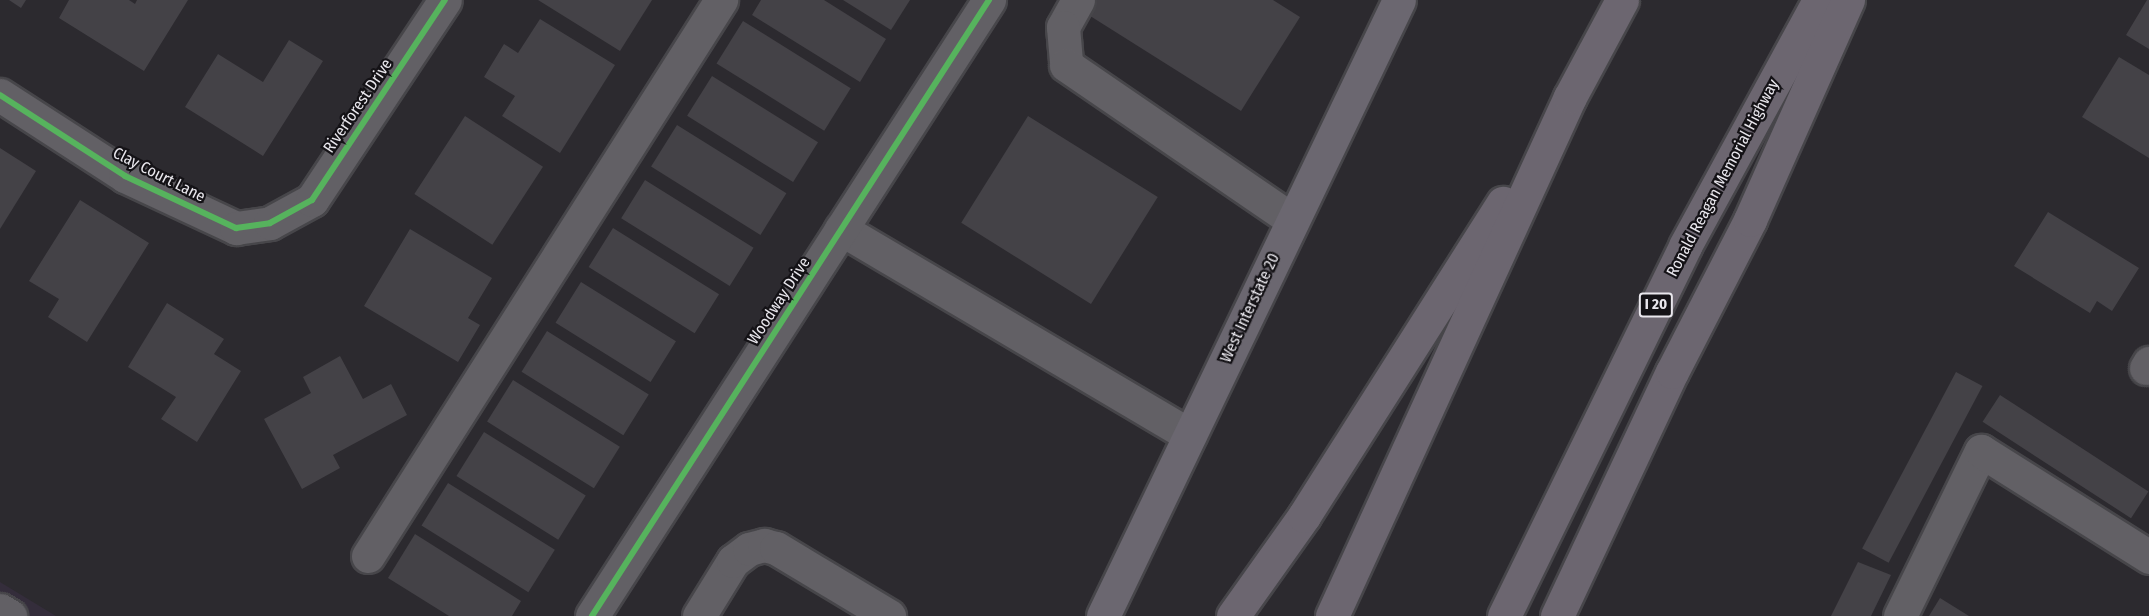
<!DOCTYPE html>
<style>
body{margin:0}
#map{position:relative;width:2149px;height:616px;overflow:hidden;background:#2c2a2f;font-family:"Fira Sans Condensed",sans-serif}
div>[style]{position:absolute}
.built>*{inset:0;background:#342d3b}
.building>*{inset:0;background:#444247;transform-origin:0 0}
.roads{filter:drop-shadow(2px 0 #47464a) drop-shadow(-2px 0 #47464a) drop-shadow(0 2px #47464a) drop-shadow(0 -2px #47464a)}
.minor>*{height:33px;margin:-16.5px;padding:0 16.5px;transform-origin:16.5px;border-radius:16.5px;background:#626065}
.major>*{height:33px;margin:-16.5px;padding:0 16.5px;transform-origin:16.5px;border-radius:16.5px;background:#6b6770}
.highway>*{height:33px;margin:-16.5px;padding:0 16.5px;transform-origin:16.5px;border-radius:16.5px;background:#6c6670}
.cycleway>*{height:6px;margin:-3px;padding:0 3px;transform-origin:3px;border-radius:3px;background:#56b35d}
span{translate:-50% -50%;white-space:nowrap;text-align:center;line-height:1.15;-webkit-text-stroke:4.5px #141216;paint-order:stroke}
.shield-label span{padding:2px 4px;background:#141216;border:2px solid;border-radius:4px;-webkit-text-stroke-width:0}
.shield-label{font-size:15px;color:#e9e7ed;font-weight:700}
.street-label{font-size:16px;color:#e9e7ed}
</style>
<div id="map">
<div class="built">
<i style="clip-path:polygon(0 582px,56px 616px,0 616px)"></i>
</div>
<div class="building">
<i style="clip-path:polygon(9px 0,26px 0,21px 8px)"></i>
<i style="clip-path:polygon(69px 0,129px 0,135px 4px,137px 0,188px 0,144px 71px,59px 18px)"></i>
<i style="clip-path:polygon(538px 0,652px 0,620px 51px)"></i>
<i style="clip-path:polygon(761px 0,824px 0,886px 39px,860px 82px,752px 15px)"></i>
<i style="clip-path:polygon(843px 0,910px 0,891px 30px)"></i>
<i style="clip-path:polygon(1097px 0,1273px 0,1300px 17px,1241px 111px,1087px 14px)"></i>
<i style="clip-path:polygon(2147px 0,2149px 0,2149px 49px,2126px 35px)"></i>
<i style="clip-path:polygon(540px 19px,615px 65px,560px 153px,502px 116px,515px 96px,484px 77px,504px 44px,518px 53px)"></i>
<i style="left:743px;top:21px;width:127px;height:50px;rotate:32deg"></i>
<i style="clip-path:polygon(289px 40px,323px 61px,263px 156px,185px 107px,218px 54px,263px 82px)"></i>
<i style="clip-path:polygon(2119px 57px,2149px 75px,2149px 158px,2082px 117px)"></i>
<i style="left:712px;top:76px;width:125px;height:47px;rotate:32deg"></i>
<i style="left:465px;top:116px;width:93px;height:93px;rotate:33deg"></i>
<i style="left:1028px;top:116px;width:153px;height:126px;rotate:32deg"></i>
<i style="left:677px;top:125px;width:129px;height:49px;rotate:32deg"></i>
<i style="clip-path:polygon(0 148px,36px 171px,0 229px)"></i>
<i style="left:645px;top:180px;width:128px;height:45px;rotate:32deg"></i>
<i style="clip-path:polygon(80px 200px,149px 243px,87px 342px,48px 317px,59px 299px,29px 281px)"></i>
<i style="clip-path:polygon(2048px 212px,2139px 268px,2112px 311px,2097px 301px,2090px 313px,2014px 266px)"></i>
<i style="left:613px;top:228px;width:125px;height:46px;rotate:32deg"></i>
<i style="clip-path:polygon(410px 229px,492px 278px,468px 318px,480px 325px,458px 362px,364px 306px)"></i>
<i style="left:581px;top:282px;width:112px;height:48px;rotate:32deg"></i>
<i style="clip-path:polygon(167px 303px,224px 339px,214px 354px,241px 371px,197px 442px,161px 419px,176px 397px,128px 367px)"></i>
<i style="left:547px;top:331px;width:120px;height:48px;rotate:32deg"></i>
<i style="clip-path:polygon(340px 356px,363px 399px,391px 384px,407px 415px,333px 455px,340px 468px,302px 489px,264px 419px,311px 393px,303px 377px)"></i>
<i style="left:1956px;top:372px;width:30px;height:200px;rotate:28deg"></i>
<i style="left:513px;top:380px;width:126px;height:49px;rotate:32deg"></i>
<i style="left:2000px;top:395px;width:177px;height:32px;rotate:33deg"></i>
<i style="left:484px;top:432px;width:120px;height:52px;rotate:32deg"></i>
<i style="left:448px;top:483px;width:126px;height:50px;rotate:32deg"></i>
<i style="clip-path:polygon(415px 534px,521px 601px,512px 616px,449px 616px,388px 578px)"></i>
<i style="clip-path:polygon(1858px 562px,1891px 575px,1871px 616px,1831px 616px)"></i>
<i style="clip-path:polygon(1940px 598px,1969px 616px,1929px 616px)"></i>
</div>
<div class="roads">
<div class="minor">
<i style="left:1078px;top:0;width:31px;rotate:119deg"></i>
<i style="left:1063px;top:27px;width:38px;rotate:85deg"></i>
<i style="left:1066px;top:65px;width:274px;rotate:34.4deg"></i>
<i style="left:0;top:95px;width:149px;rotate:32.9deg"></i>
<i style="left:125px;top:176px;width:123px;rotate:25.1deg"></i>
<i style="left:236px;top:228px;width:34px;rotate:-8deg"></i>
<i style="left:270px;top:223px;width:48px;rotate:-28.7deg"></i>
<i style="left:312px;top:200px;width:240px;rotate:-56.4deg"></i>
<i style="left:841px;top:229px;width:405px;rotate:30.6deg"></i>
<i style="left:2146px;top:368px;width:6px;rotate:-59deg"></i>
<i style="left:368px;top:556px;width:659px;rotate:-57.59deg"></i>
<i style="left:0;top:610px;width:12px;rotate:31deg"></i>
<i style="left:592px;top:616px;width:733px;rotate:-57.2deg"></i>
<i style="left:699px;top:616px;width:65px;rotate:-58.3deg"></i>
<i style="left:733px;top:561px;width:20px;rotate:-37deg"></i>
<i style="left:749px;top:549px;width:16px;rotate:-15deg"></i>
<i style="left:764px;top:545px;width:12px;rotate:14deg"></i>
<i style="left:776px;top:548px;width:132px;rotate:31deg"></i>
<i style="left:1900px;top:616px;width:184px;rotate:-63.9deg"></i>
<i style="left:1981px;top:451px;width:199px;rotate:32.2deg"></i>
</div>
<div class="major">
<i style="left:1103px;top:616px;width:683px;rotate:-64.33deg"></i>
</div>
<div class="highway">
<i style="left:1233px;top:616px;width:123px;rotate:-54.6deg"></i>
<i style="left:1304px;top:516px;width:371px;rotate:-57.6deg"></i>
<i style="left:1332px;top:616px;width:571px;rotate:-65.37deg"></i>
<i style="left:1570px;top:97px;width:110px;rotate:-61.8deg"></i>
<i style="left:1504px;top:616px;width:412px;rotate:-63.9deg"></i>
<i style="left:1685px;top:246px;width:280px;rotate:-61.4deg"></i>
<i style="left:1557px;top:616px;width:270px;rotate:-64.8deg"></i>
<i style="left:1672px;top:372px;width:171px;rotate:-62.8deg"></i>
<i style="left:1750px;top:220px;width:241px;rotate:-66deg"></i>
</div>
</div>
<div class="cycleway">
<i style="left:0;top:95px;width:149px;rotate:32.9deg"></i>
<i style="left:125px;top:176px;width:123px;rotate:25.1deg"></i>
<i style="left:236px;top:228px;width:34px;rotate:-8deg"></i>
<i style="left:270px;top:223px;width:48px;rotate:-28.7deg"></i>
<i style="left:312px;top:200px;width:240px;rotate:-56.4deg"></i>
<i style="left:592px;top:616px;width:733px;rotate:-57.2deg"></i>
</div>
<div class="shield-label">
<span style="left:1656px;top:305px">I 20</span>
</div>
<div class="street-label">
<span style="left:358px;top:106px;rotate:-56deg">Riverforest Drive</span>
<span style="left:159px;top:175px;rotate:27deg">Clay Court Lane</span>
<span style="left:1723px;top:178px;rotate:-62deg">Ronald Reagan Memorial Highway</span>
<span style="left:779px;top:301px;rotate:-57deg">Woodway Drive</span>
<span style="left:1250px;top:308px;rotate:-65deg">West Interstate 20</span>
</div>
</div>
